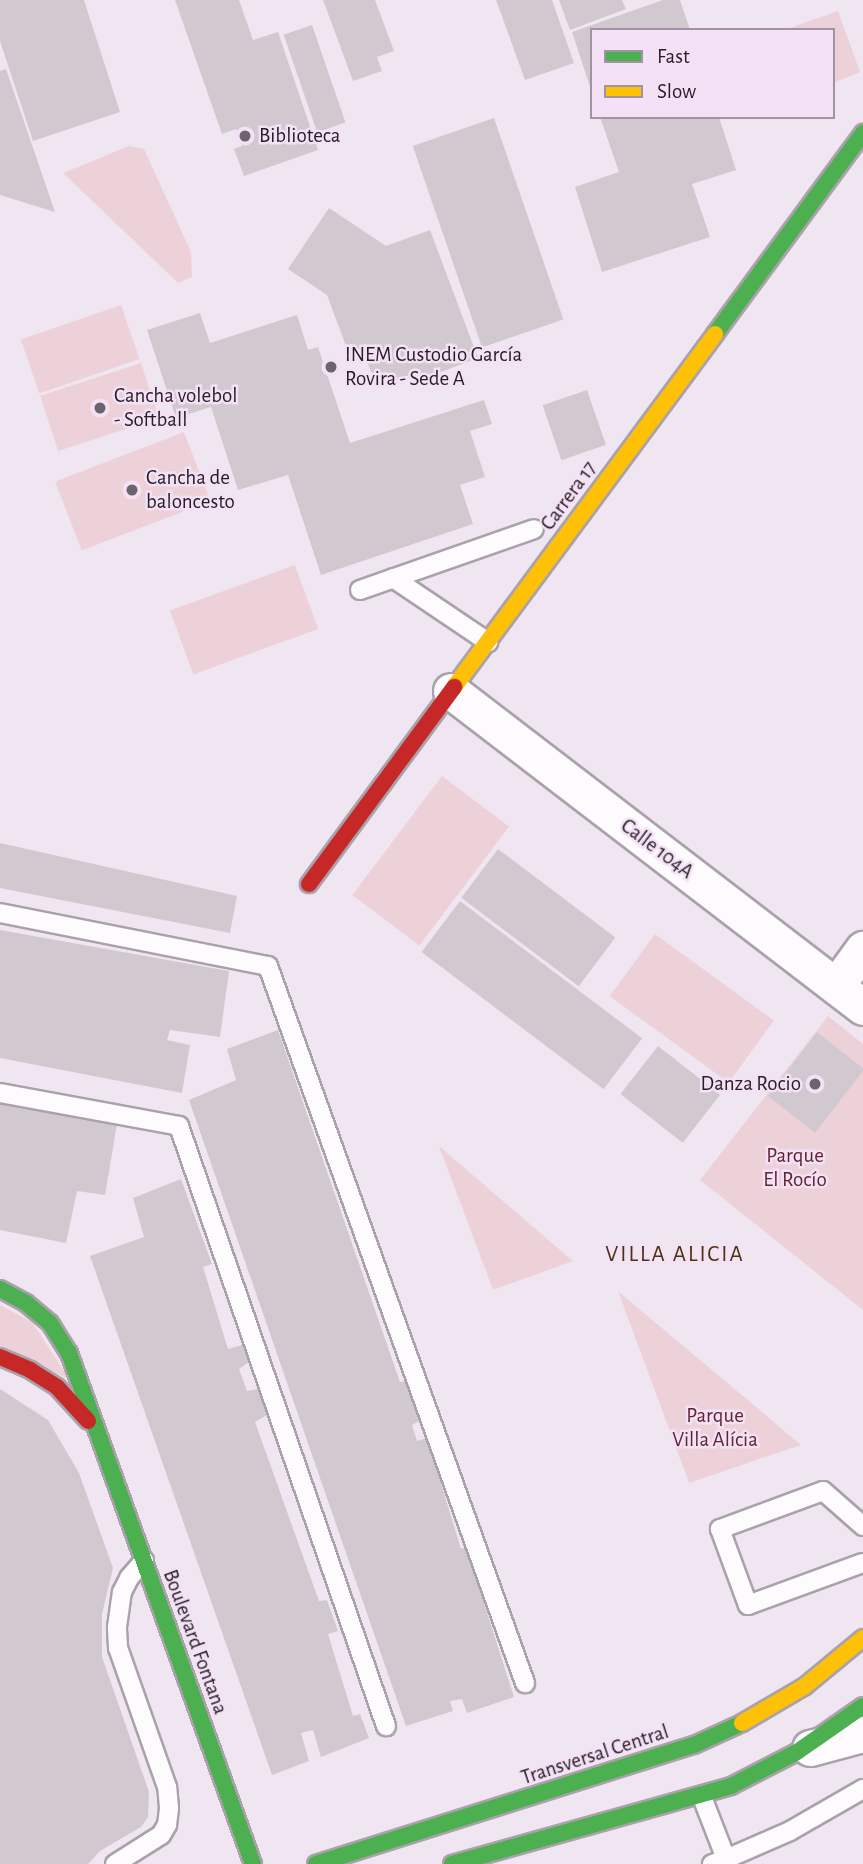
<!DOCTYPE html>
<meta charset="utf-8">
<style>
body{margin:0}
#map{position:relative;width:863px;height:1864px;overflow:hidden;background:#f0e6f1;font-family:"Alegreya Sans",sans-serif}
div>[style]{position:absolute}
.green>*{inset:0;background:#edd1d9;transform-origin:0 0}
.building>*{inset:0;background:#d2c9d0;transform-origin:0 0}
.roads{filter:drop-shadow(2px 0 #aaa2aa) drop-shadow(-2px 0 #aaa2aa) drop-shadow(0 2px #aaa2aa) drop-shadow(0 -2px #aaa2aa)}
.lane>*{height:18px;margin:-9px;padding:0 9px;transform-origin:9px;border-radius:9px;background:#fdfbfd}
.street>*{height:35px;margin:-17.5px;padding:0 17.5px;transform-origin:17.5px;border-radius:17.5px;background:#fdfbfd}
.fast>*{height:16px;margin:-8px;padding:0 8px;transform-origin:8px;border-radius:8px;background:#4caf50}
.slow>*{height:16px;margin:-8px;padding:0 8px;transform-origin:8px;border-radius:8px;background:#ffc107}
.jam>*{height:16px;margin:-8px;padding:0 8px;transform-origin:8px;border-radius:8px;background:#c62828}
.dots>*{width:19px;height:19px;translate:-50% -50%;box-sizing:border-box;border:4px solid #f4e1f5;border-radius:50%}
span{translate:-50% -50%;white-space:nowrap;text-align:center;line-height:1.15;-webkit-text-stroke:5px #f4e1f5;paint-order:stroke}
.poi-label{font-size:21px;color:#251e25}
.left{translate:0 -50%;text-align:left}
.right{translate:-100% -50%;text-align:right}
.street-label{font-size:21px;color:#251e25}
.park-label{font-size:21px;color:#5f2531}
.neighbourhood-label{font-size:23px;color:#4a330f;letter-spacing:2px}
.legend{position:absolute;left:590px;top:28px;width:245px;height:91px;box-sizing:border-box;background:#f4e1f5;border:2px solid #a193a2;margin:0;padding:9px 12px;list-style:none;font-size:21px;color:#251e25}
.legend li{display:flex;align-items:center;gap:14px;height:35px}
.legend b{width:35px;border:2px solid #a193a2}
</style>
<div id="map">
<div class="green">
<i style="clip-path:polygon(838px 11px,860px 72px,833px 83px,833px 30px,784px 30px)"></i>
<i style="clip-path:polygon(129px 146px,144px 149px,191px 252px,192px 277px,178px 283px,63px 173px)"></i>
<i style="left:121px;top:305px;width:57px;height:106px;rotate:71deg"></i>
<i style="left:141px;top:363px;width:58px;height:106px;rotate:72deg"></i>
<i style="left:184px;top:432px;width:74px;height:138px;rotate:69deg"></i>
<i style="left:295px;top:565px;width:68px;height:133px;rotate:70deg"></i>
<i style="left:442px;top:776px;width:84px;height:149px;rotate:37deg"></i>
<i style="left:655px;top:934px;width:147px;height:77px;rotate:36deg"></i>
<i style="clip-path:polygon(828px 1016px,863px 1044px,863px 1310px,700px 1180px)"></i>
<i style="clip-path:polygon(439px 1146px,573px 1261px,493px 1290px)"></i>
<i style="clip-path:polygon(618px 1291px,801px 1445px,689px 1483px)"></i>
<i style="clip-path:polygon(0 1305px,32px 1322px,70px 1380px,0 1347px)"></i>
</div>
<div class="building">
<i style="clip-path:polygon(0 0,84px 0,120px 112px,33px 141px,0 41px)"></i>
<i style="clip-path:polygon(175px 0,239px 0,253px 40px,278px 32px,318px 150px,244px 176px,234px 149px,242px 146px,236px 129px,222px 134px)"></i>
<i style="clip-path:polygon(323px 0,375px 0,394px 51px,377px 57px,382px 71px,353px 81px)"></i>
<i style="clip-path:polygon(496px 0,552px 0,574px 63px,525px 80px)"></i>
<i style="clip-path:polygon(559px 0,622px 0,626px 9px,570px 30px)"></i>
<i style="clip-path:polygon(663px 0,680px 0,690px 30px,592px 30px,591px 90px,572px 32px)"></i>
<i style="left:312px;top:25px;width:103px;height:30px;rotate:71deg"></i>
<i style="clip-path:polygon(6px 69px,55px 212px,0 195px,0 71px)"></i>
<i style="clip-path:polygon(600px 117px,719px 117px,736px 170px,692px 184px,710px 237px,602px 272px,575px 187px,619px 172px)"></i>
<i style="left:494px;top:118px;width:213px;height:86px;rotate:71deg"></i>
<i style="clip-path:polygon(329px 208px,386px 246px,430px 230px,478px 358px,420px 380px,417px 372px,377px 387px,362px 349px,349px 354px,327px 295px,288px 269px)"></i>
<i style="clip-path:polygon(200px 313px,210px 343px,297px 315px,308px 350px,318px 347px,350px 443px,484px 400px,492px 424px,470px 431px,485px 477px,460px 485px,473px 524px,321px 575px,288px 475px,238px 490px,211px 407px,176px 418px,147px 330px)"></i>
<i style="left:587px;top:390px;width:58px;height:47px;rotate:71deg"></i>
<i style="clip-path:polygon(0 843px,237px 896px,230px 933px,0 888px)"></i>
<i style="left:498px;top:849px;width:147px;height:61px;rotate:37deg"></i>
<i style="left:460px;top:901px;width:228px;height:64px;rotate:37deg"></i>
<i style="clip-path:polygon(0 930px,229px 971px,220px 1037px,170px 1030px,167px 1040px,190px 1045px,182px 1093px,0 1058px)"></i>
<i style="clip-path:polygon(278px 1030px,400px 1382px,413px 1379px,429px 1416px,412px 1425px,417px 1441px,427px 1438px,461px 1549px,475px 1544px,484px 1568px,474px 1572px,514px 1697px,467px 1713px,462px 1699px,450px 1701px,453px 1711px,406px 1726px,189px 1100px,236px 1080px,227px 1049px)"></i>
<i style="clip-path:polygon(817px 1032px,863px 1068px,863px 1071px,815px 1133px,768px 1096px)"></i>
<i style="left:658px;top:1046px;width:79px;height:61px;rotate:38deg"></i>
<i style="clip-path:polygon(0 1102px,117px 1124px,105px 1195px,77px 1191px,66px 1243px,0 1230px)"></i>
<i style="clip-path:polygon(181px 1179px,212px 1264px,203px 1267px,228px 1349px,242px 1345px,249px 1362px,239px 1369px,247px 1391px,259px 1389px,267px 1415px,255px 1422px,319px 1601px,327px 1600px,338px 1631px,328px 1634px,353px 1716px,360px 1714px,369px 1738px,321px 1757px,313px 1730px,301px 1733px,309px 1761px,272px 1775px,90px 1256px,144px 1237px,133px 1198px)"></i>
<i style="clip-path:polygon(0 1389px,48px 1420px,79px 1473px,113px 1568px,102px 1614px,102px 1657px,149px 1792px,148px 1817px,141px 1827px,100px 1851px,88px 1864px,0 1864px)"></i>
</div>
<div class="roads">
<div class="lane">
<i style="left:393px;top:578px;width:115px;rotate:34deg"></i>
<i style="left:360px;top:590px;width:184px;rotate:-19.3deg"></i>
<i style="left:0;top:913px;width:273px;rotate:11.2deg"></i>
<i style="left:268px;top:966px;width:762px;rotate:70.28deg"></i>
<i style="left:0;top:1093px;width:182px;rotate:10.4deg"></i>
<i style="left:179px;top:1126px;width:635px;rotate:70.97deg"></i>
<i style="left:863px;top:1526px;width:53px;rotate:-138.8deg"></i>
<i style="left:823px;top:1491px;width:110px;rotate:159.7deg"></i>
<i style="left:720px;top:1529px;width:81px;rotate:69.8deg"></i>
<i style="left:748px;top:1605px;width:122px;rotate:-20.1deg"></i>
<i style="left:702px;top:1797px;width:66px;rotate:68.8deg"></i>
<i style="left:726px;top:1859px;width:15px;rotate:160deg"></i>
<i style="left:726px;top:1859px;width:70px;rotate:-23.6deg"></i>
<i style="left:790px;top:1831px;width:84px;rotate:-29.9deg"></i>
<i style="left:115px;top:1864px;width:54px;rotate:-32.2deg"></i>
<i style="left:161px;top:1835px;width:12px;rotate:-59deg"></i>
<i style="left:167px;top:1825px;width:17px;rotate:-83deg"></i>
<i style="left:169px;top:1808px;width:21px;rotate:-95deg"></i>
<i style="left:167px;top:1787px;width:147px;rotate:-109.4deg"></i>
<i style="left:118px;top:1648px;width:21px;rotate:-93deg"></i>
<i style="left:117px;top:1627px;width:35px;rotate:-82deg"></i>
<i style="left:122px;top:1592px;width:16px;rotate:-63deg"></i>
<i style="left:129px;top:1578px;width:23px;rotate:-49deg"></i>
</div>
<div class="street">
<i style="left:451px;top:691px;width:519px;rotate:37.49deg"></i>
<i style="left:836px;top:986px;width:46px;rotate:-53.9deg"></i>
<i style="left:810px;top:1748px;width:55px;rotate:-14.8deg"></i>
</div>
<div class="fast">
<i style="left:715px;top:334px;width:250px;rotate:-53.6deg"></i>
<i style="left:0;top:1289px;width:30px;rotate:28deg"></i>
<i style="left:26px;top:1303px;width:31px;rotate:40deg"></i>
<i style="left:50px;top:1323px;width:36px;rotate:58deg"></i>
<i style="left:69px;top:1353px;width:543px;rotate:70.2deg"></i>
<i style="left:316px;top:1864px;width:396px;rotate:-17.5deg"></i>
<i style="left:694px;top:1745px;width:53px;rotate:-24.6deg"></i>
<i style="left:452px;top:1864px;width:290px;rotate:-15.6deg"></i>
<i style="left:731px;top:1786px;width:74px;rotate:-27.3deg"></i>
<i style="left:797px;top:1752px;width:80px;rotate:-34.9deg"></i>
</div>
<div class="slow">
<i style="left:454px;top:687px;width:439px;rotate:-53.5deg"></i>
<i style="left:742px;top:1723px;width:73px;rotate:-30.4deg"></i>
<i style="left:805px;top:1686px;width:75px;rotate:-39.6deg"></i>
</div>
<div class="jam">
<i style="left:309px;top:884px;width:245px;rotate:-53.6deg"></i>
<i style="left:0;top:1357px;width:33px;rotate:23deg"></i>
<i style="left:30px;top:1370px;width:32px;rotate:32deg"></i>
<i style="left:57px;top:1387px;width:46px;rotate:47.6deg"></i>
</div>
</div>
<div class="dots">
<i style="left:245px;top:136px;background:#6c646c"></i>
<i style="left:331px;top:367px;background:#6c646c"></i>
<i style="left:100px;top:408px;background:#6c646c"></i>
<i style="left:132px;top:490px;background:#6c646c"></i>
<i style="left:815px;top:1084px;background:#6c646c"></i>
</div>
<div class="poi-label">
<span class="left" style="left:259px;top:136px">Biblioteca</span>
<span class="left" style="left:345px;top:367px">INEM Custodio García<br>Rovira - Sede A</span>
<span class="left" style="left:114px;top:408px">Cancha volebol<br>- Softball</span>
<span class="left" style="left:146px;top:490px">Cancha de<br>baloncesto</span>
<span class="right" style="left:801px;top:1084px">Danza Rocio</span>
</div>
<div class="street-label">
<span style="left:569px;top:496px;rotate:-54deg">Carrera 17</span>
<span style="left:657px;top:849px;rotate:37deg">Calle 104A</span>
<span style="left:195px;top:1642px;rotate:70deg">Boulevard Fontana</span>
<span style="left:595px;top:1755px;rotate:-18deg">Transversal Central</span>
</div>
<div class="park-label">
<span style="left:795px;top:1168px">Parque<br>El Rocío</span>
<span style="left:715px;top:1428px">Parque<br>Villa Alícia</span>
</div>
<div class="neighbourhood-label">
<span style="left:675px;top:1255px">VILLA ALICIA</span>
</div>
<ul class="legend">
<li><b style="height:9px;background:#4caf50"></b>Fast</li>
<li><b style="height:9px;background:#ffc107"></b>Slow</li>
</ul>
</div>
